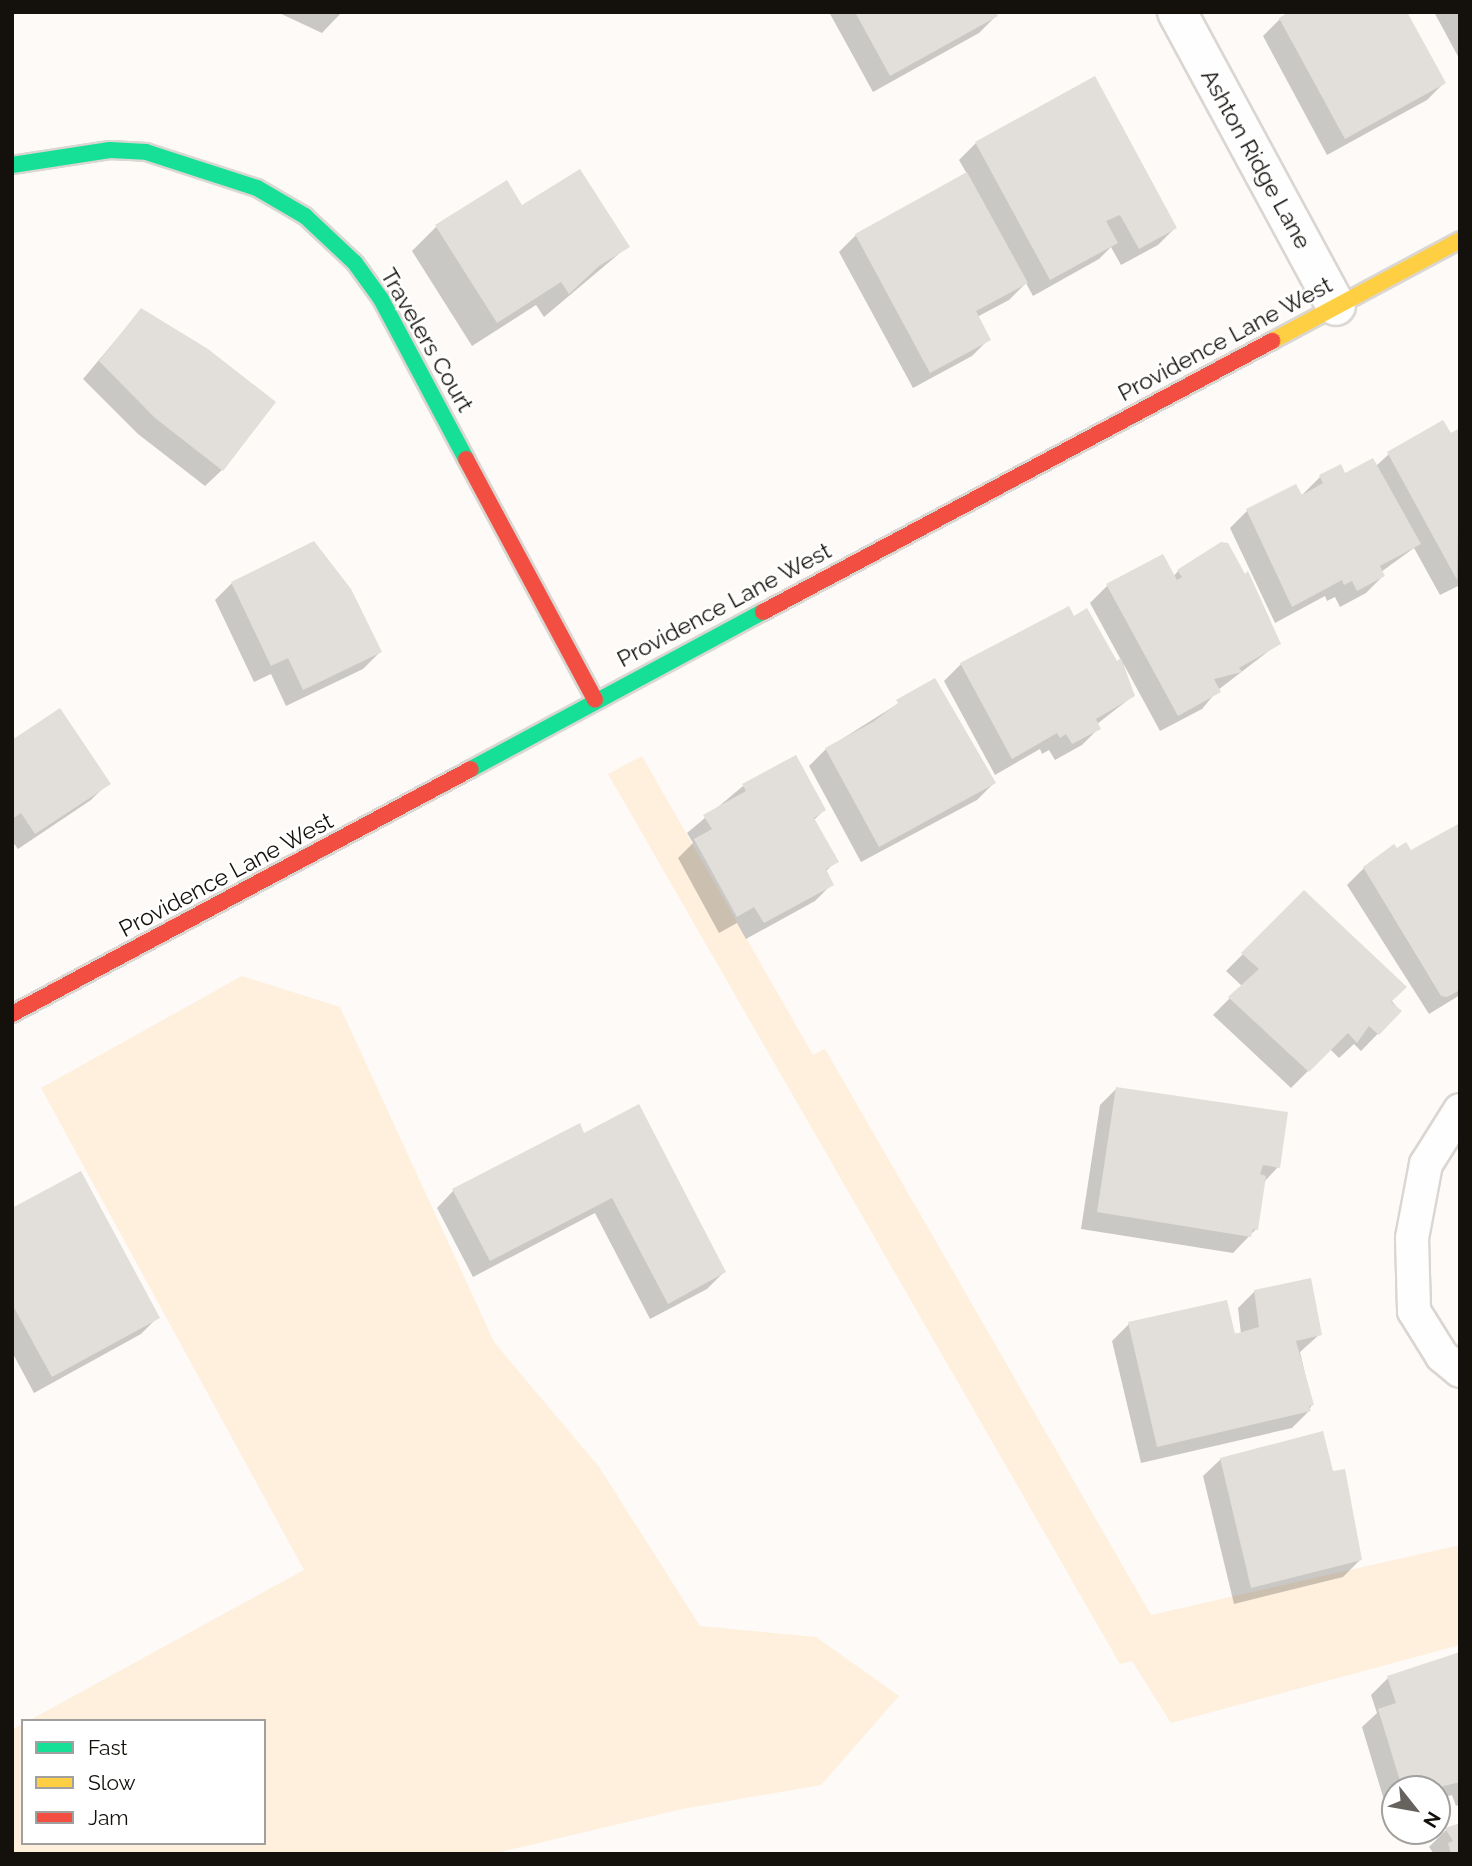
<!DOCTYPE html>
<style>
body{margin:0}
#map{position:relative;width:1472px;height:1866px;overflow:hidden;background:#fdfaf7;font-family:Raleway,sans-serif}
div>[style]{position:absolute}
.green>*{inset:0;background:#fef0dd}
.shadow>*{inset:0;background:#0003}
.building>*{inset:0;background:#e2deda}
.roads{filter:drop-shadow(2px 0 #dad6d2) drop-shadow(-2px 0 #dad6d2) drop-shadow(0 2px #dad6d2) drop-shadow(0 -2px #dad6d2)}
.lane>*{height:32px;margin:-16px;padding:0 16px;transform-origin:16px;border-radius:16px;background:#fffefe}
.street>*{height:38px;margin:-19px;padding:0 19px;transform-origin:19px;border-radius:19px;background:#fffefe}
.fast>*{height:16px;margin:-8px;padding:0 8px;transform-origin:8px;border-radius:8px;background:#16e098}
.slow>*{height:16px;margin:-8px;padding:0 8px;transform-origin:8px;border-radius:8px;background:#ffcf43}
.jam>*{height:16px;margin:-8px;padding:0 8px;transform-origin:8px;border-radius:8px;background:#f24e42}
span{translate:-50% -50%;white-space:nowrap;text-align:center;line-height:1.15;-webkit-text-stroke:5px #fff;paint-order:stroke}
.street-label{font-size:23px;color:#14110c}
.frame{position:absolute;inset:0;border:14px solid #14110c;pointer-events:none}
.legend{position:absolute;left:21px;top:1719px;width:245px;height:126px;box-sizing:border-box;background:#fff;border:2px solid #a1a09e;margin:0;padding:9px 12px;list-style:none;font-size:21px;color:#14110c}
.legend li{display:flex;align-items:center;gap:14px;height:35px}
.legend b{width:35px;border:2px solid #a1a09e}
.north{position:absolute;left:1381px;top:1775px;width:70px;height:70px;box-sizing:border-box;background:#fff;border:2px solid #a1a09e;border-radius:50%;rotate:121deg;font-size:19px;font-weight:700;line-height:28px;text-align:center;color:#14110c}
.north::after{content:'';display:block;margin:auto;width:24px;height:32px;background:#66635e;clip-path:polygon(50% 0,100% 100%,50% 72%,0 100%)}
</style>
<div id="map">
<div class="green">
<i style="clip-path:polygon(642px 756px,813px 1055px,825px 1049px,1151px 1615px,1460px 1545px,1460px 1645px,1171px 1723px,1132px 1661px,1120px 1664px,608px 774px)"></i>
<i style="clip-path:polygon(242px 976px,340px 1007px,494px 1342px,599px 1467px,700px 1626px,816px 1637px,899px 1696px,821px 1785px,682px 1809px,492px 1854px,12px 1854px,12px 1729px,23px 1724px,23px 1843px,264px 1843px,264px 1721px,28px 1721px,304px 1570px,41px 1088px)"></i>
</div>
<div class="shadow">
<i style="clip-path:polygon(277px 12px,342px 12px,322px 33px)"></i>
<i style="clip-path:polygon(829px 12px,994px 12px,996px 16px,979px 33px,873px 92px)"></i>
<i style="clip-path:polygon(1434px 12px,1460px 12px,1460px 60px)"></i>
<i style="clip-path:polygon(1280px 19px,1444px 83px,1427px 100px,1327px 155px,1263px 36px)"></i>
<i style="clip-path:polygon(976px 143px,1175px 228px,1158px 245px,1121px 265px,1111px 247px,1099px 259px,1033px 296px,1026px 283px,1009px 300px,977px 317px,989px 339px,972px 356px,913px 388px,839px 252px,856px 235px,967px 174px,959px 160px)"></i>
<i style="clip-path:polygon(522px 208px,627px 247px,544px 317px,536px 305px,472px 346px,412px 251px,436px 227px)"></i>
<i style="clip-path:polygon(141px 310px,222px 470px,205px 486px,138px 434px,83px 379px)"></i>
<i style="clip-path:polygon(1460px 430px,1460px 585px,1440px 595px,1414px 548px,1381px 572px,1383px 576px,1366px 593px,1340px 607px,1335px 597px,1327px 601px,1325px 596px,1275px 623px,1230px 528px,1247px 511px,1295px 486px,1301px 496px,1320px 477px,1340px 466px,1344px 476px,1376px 466px,1389px 454px)"></i>
<i style="clip-path:polygon(1178px 571px,1279px 643px,1218px 690px,1202px 709px,1160px 731px,1123px 663px,1133px 696px,1097px 724px,1099px 728px,1082px 745px,1055px 760px,1049px 750px,1042px 754px,1040px 749px,995px 775px,944px 681px,961px 664px,1073px 619px,1116px 664px,1121px 660px,1090px 603px,1107px 586px,1173px 577px)"></i>
<i style="clip-path:polygon(232px 583px,380px 652px,363px 669px,286px 706px,271px 674px,254px 682px,215px 600px)"></i>
<i style="clip-path:polygon(934px 681px,994px 783px,977px 800px,861px 862px,809px 766px,826px 749px)"></i>
<i style="clip-path:polygon(12px 742px,108px 783px,91px 800px,18px 849px,12px 841px)"></i>
<i style="clip-path:polygon(743px 786px,824px 810px,814px 820px,836px 861px,825px 872px,832px 884px,815px 901px,746px 939px,737px 923px,719px 933px,678px 858px,693px 843px,687px 833px)"></i>
<i style="clip-path:polygon(1460px 825px,1460px 995px,1429px 1014px,1347px 885px,1364px 868px,1397px 850px,1410px 852px)"></i>
<i style="clip-path:polygon(1304px 893px,1400px 1011px,1361px 1051px,1354px 1044px,1339px 1058px,1330px 1049px,1291px 1088px,1213px 1015px,1242px 986px,1226px 971px)"></i>
<i style="clip-path:polygon(1117px 1088px,1278px 1167px,1264px 1182px,1256px 1229px,1233px 1253px,1081px 1229px,1100px 1105px)"></i>
<i style="clip-path:polygon(584px 1135px,724px 1272px,707px 1289px,650px 1319px,595px 1213px,473px 1277px,437px 1208px,453px 1191px)"></i>
<i style="clip-path:polygon(12px 1210px,158px 1317px,141px 1334px,34px 1393px,12px 1352px)"></i>
<i style="clip-path:polygon(1255px 1291px,1320px 1334px,1300px 1352px,1312px 1404px,1309px 1411px,1292px 1428px,1141px 1463px,1112px 1341px,1129px 1324px,1241px 1334px,1238px 1308px)"></i>
<i style="clip-path:polygon(1221px 1459px,1332px 1473px,1360px 1560px,1343px 1577px,1234px 1604px,1203px 1476px)"></i>
<i style="clip-path:polygon(1460px 1654px,1460px 1804px,1456px 1806px,1452px 1795px,1437px 1799px,1437px 1789px,1395px 1789px,1395px 1797px,1384px 1800px,1362px 1727px,1377px 1713px,1371px 1695px,1388px 1678px)"></i>
<i style="clip-path:polygon(1460px 1825px,1460px 1854px,1434px 1854px,1429px 1847px,1446px 1830px)"></i>
</div>
<div class="building">
<i style="clip-path:polygon(855px 12px,996px 12px,998px 16px,890px 76px)"></i>
<i style="clip-path:polygon(1289px 12px,1407px 12px,1446px 83px,1345px 139px,1279px 18px)"></i>
<i style="clip-path:polygon(1095px 76px,1177px 228px,1139px 249px,1120px 215px,1106px 221px,1118px 243px,1050px 280px,975px 142px)"></i>
<i style="clip-path:polygon(580px 169px,630px 247px,599px 266px,569px 294px,561px 282px,497px 323px,435px 225px,507px 180px,522px 205px)"></i>
<i style="clip-path:polygon(967px 172px,1028px 283px,976px 311px,991px 340px,930px 373px,855px 234px)"></i>
<i style="clip-path:polygon(141px 308px,208px 349px,276px 402px,223px 471px,155px 418px,99px 361px)"></i>
<i style="clip-path:polygon(1443px 420px,1451px 433px,1460px 428px,1457px 580px,1387px 452px)"></i>
<i style="clip-path:polygon(1373px 458px,1421px 544px,1380px 566px,1385px 576px,1357px 591px,1352px 581px,1344px 585px,1342px 580px,1292px 607px,1246px 509px,1296px 484px,1302px 495px,1323px 483px,1319px 475px,1341px 464px,1345px 473px)"></i>
<i style="clip-path:polygon(314px 541px,351px 589px,382px 652px,303px 690px,288px 658px,271px 666px,231px 582px)"></i>
<i style="clip-path:polygon(1221px 542px,1228px 543px,1245px 574px,1248px 571px,1281px 644px,1239px 668px,1242px 672px,1214px 679px,1221px 692px,1178px 716px,1106px 584px,1163px 554px,1177px 580px,1182px 577px,1177px 570px)"></i>
<i style="clip-path:polygon(1069px 606px,1074px 616px,1087px 608px,1117px 661px,1121px 658px,1135px 696px,1096px 719px,1101px 729px,1072px 744px,1066px 734px,1060px 738px,1057px 733px,1012px 759px,960px 663px)"></i>
<i style="clip-path:polygon(935px 678px,996px 783px,879px 847px,825px 748px,873px 722px,898px 703px,896px 700px)"></i>
<i style="clip-path:polygon(60px 708px,111px 784px,35px 834px,21px 813px,12px 819px,12px 740px)"></i>
<i style="clip-path:polygon(796px 755px,826px 810px,814px 818px,839px 862px,826px 869px,834px 885px,764px 923px,754px 907px,737px 917px,694px 839px,712px 829px,703px 815px,746px 791px,742px 784px)"></i>
<i style="clip-path:polygon(1460px 823px,1460px 990px,1447px 997px,1441px 996px,1363px 867px,1394px 844px,1397px 848px,1406px 842px,1411px 850px)"></i>
<i style="clip-path:polygon(1304px 890px,1407px 987px,1391px 1002px,1402px 1011px,1379px 1035px,1369px 1026px,1357px 1043px,1348px 1033px,1309px 1072px,1228px 997px,1259px 969px,1241px 953px)"></i>
<i style="clip-path:polygon(1116px 1087px,1288px 1112px,1280px 1168px,1263px 1165px,1260px 1174px,1266px 1176px,1258px 1230px,1253px 1229px,1251px 1237px,1097px 1212px)"></i>
<i style="clip-path:polygon(639px 1104px,726px 1272px,668px 1304px,612px 1198px,490px 1261px,452px 1189px,580px 1123px,584px 1133px)"></i>
<i style="clip-path:polygon(81px 1171px,160px 1318px,52px 1377px,12px 1304px,12px 1208px)"></i>
<i style="clip-path:polygon(1311px 1278px,1322px 1335px,1296px 1341px,1314px 1405px,1309px 1406px,1311px 1411px,1157px 1447px,1128px 1322px,1227px 1300px,1235px 1334px,1259px 1327px,1254px 1290px)"></i>
<i style="clip-path:polygon(1323px 1431px,1333px 1471px,1345px 1469px,1362px 1560px,1251px 1588px,1220px 1458px)"></i>
<i style="clip-path:polygon(1460px 1652px,1460px 1782px,1432px 1789px,1421px 1789px,1417px 1779px,1401px 1784px,1378px 1709px,1396px 1703px,1387px 1676px)"></i>
<i style="clip-path:polygon(1460px 1823px,1460px 1854px,1451px 1854px,1448px 1843px,1453px 1841px,1445px 1828px)"></i>
</div>
<div class="roads">
<div class="lane">
<i style="left:1460px;top:1110px;width:64px;rotate:122.2deg"></i>
<i style="left:1426px;top:1164px;width:75px;rotate:100.7deg"></i>
<i style="left:1412px;top:1238px;width:73px;rotate:88.4deg"></i>
<i style="left:1414px;top:1311px;width:53px;rotate:58.1deg"></i>
<i style="left:1442px;top:1356px;width:23px;rotate:40deg"></i>
</div>
<div class="street">
<i style="left:1177px;top:12px;width:334px;rotate:61.6deg"></i>
</div>
<div class="fast">
<i style="left:12px;top:165px;width:99px;rotate:-8.7deg"></i>
<i style="left:110px;top:150px;width:36px;rotate:3deg"></i>
<i style="left:146px;top:152px;width:117px;rotate:18deg"></i>
<i style="left:257px;top:188px;width:56px;rotate:30.3deg"></i>
<i style="left:305px;top:216px;width:69px;rotate:43.2deg"></i>
<i style="left:355px;top:263px;width:44px;rotate:54.2deg"></i>
<i style="left:381px;top:299px;width:181px;rotate:62deg"></i>
<i style="left:471px;top:769px;width:332px;rotate:-28.3deg"></i>
</div>
<div class="slow">
<i style="left:1272px;top:341px;width:213px;rotate:-28.2deg"></i>
</div>
<div class="jam">
<i style="left:466px;top:459px;width:273px;rotate:61.8deg"></i>
<i style="left:763px;top:612px;width:577px;rotate:-28.03deg"></i>
<i style="left:12px;top:1014px;width:520px;rotate:-28.09deg"></i>
</div>
</div>
<div class="street-label">
<span style="left:1256px;top:159px;rotate:61deg">Ashton Ridge Lane</span>
<span style="left:1225px;top:339px;rotate:-28deg">Providence Lane West</span>
<span style="left:427px;top:340px;rotate:60deg">Travelers Court</span>
<span style="left:724px;top:605px;rotate:-28deg">Providence Lane West</span>
<span style="left:226px;top:875px;rotate:-28deg">Providence Lane West</span>
</div>
<div class="frame"></div>
<ul class="legend">
<li><b style="height:9px;background:#16e098"></b>Fast</li>
<li><b style="height:9px;background:#ffcf43"></b>Slow</li>
<li><b style="height:9px;background:#f24e42"></b>Jam</li>
</ul>
<div class="north">N</div>
</div>
